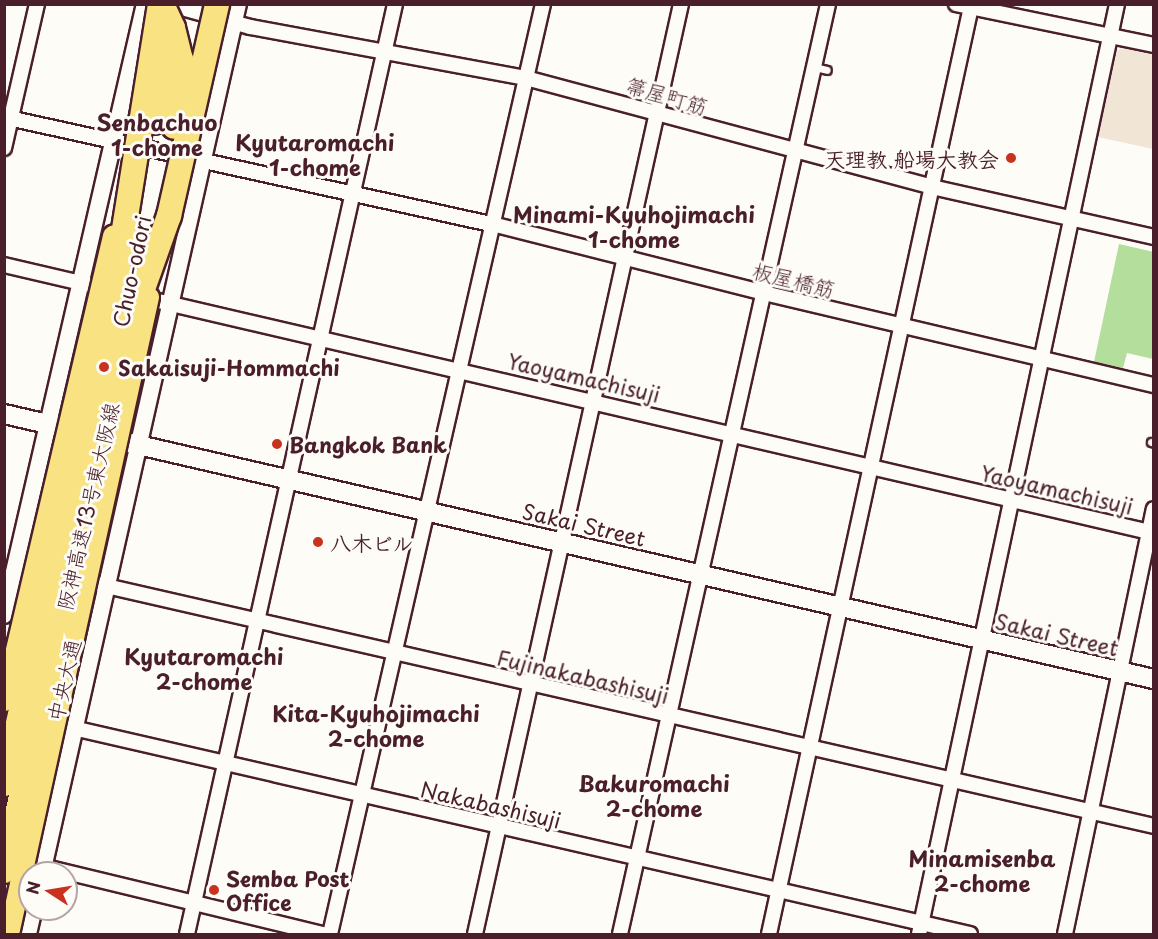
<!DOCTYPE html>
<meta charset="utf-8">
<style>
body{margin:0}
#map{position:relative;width:1158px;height:939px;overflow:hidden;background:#fdfcf7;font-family:"Playpen Sans","Klee One",sans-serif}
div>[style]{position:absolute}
.built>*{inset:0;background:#f1e5d5}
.green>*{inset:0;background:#b3de9c}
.roads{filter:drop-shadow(2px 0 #4a1f2b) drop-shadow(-2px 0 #4a1f2b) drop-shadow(0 2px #4a1f2b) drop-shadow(0 -2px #4a1f2b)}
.service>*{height:7px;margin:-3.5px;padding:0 3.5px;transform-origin:3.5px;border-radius:3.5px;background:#fdfcf7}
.minor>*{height:14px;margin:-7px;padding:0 7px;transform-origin:7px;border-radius:7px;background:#fdfcf7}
.tertiary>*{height:16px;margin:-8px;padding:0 8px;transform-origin:8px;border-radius:8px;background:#fdfcf7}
.secondary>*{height:18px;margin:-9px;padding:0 9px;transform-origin:9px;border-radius:9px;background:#fdfcf7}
.bridges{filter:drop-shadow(2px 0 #4a1f2b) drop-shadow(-2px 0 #4a1f2b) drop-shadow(0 2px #4a1f2b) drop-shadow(0 -2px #4a1f2b)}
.primary-bridge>*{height:20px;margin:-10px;padding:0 10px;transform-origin:10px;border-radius:10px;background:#f8e281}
.motorway-bridge>*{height:24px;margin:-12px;padding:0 12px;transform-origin:12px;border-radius:12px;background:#f8e281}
.dots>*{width:16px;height:16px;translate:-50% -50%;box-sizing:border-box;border:3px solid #fdfcf7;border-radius:50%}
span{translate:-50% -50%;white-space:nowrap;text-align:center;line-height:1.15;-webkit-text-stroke:6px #fdfcf7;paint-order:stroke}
.street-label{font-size:21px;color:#4a1f2b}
.poi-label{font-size:21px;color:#4a1f2b;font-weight:700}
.right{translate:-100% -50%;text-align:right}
.left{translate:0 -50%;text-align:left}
.neighbourhood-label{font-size:22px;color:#4a1f2b;font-weight:700}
.frame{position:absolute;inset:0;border:6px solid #4a1f2b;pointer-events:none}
.north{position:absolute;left:18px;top:861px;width:60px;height:60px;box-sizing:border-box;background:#fdfcf7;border:2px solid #b5a4a5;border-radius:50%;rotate:282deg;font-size:16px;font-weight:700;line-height:24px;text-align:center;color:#4a1f2b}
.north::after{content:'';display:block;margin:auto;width:21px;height:27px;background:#c8321e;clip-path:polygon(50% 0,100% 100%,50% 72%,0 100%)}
</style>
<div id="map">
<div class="built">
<i style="clip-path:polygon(1122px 48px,1153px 55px,1153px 149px,1098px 137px,1117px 51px)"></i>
</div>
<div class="green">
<i style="clip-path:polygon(1119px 244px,1154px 252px,1153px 359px,1127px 353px,1123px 368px,1094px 362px)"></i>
</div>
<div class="roads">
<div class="service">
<i style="left:814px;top:67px;width:13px;rotate:13deg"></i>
<i style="left:1151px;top:442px;width:3px;rotate:18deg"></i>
</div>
<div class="minor">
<i style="left:167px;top:4px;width:86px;rotate:15.5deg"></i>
<i style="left:250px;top:27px;width:281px;rotate:10.5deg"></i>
<i style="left:526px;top:78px;width:420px;rotate:15deg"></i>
<i style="left:932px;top:187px;width:228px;rotate:12.7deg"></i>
<i style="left:956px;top:4px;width:202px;rotate:11.7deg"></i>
<i style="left:4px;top:117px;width:500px;rotate:12.4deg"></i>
<i style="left:492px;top:224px;width:281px;rotate:14.2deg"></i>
<i style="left:764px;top:293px;width:401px;rotate:13.3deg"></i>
<i style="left:4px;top:148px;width:148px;rotate:-77.1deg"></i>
<i style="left:4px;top:265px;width:1181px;rotate:13.12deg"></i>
<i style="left:80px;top:580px;width:1102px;rotate:12.9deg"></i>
<i style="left:47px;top:722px;width:947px;rotate:12.94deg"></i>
<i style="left:33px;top:864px;width:298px;rotate:13.6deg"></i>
<i style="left:187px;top:934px;width:953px;rotate:-77.39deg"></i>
<i style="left:330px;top:934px;width:954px;rotate:-77.1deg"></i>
<i style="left:475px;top:934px;width:953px;rotate:-77.51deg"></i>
<i style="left:620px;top:934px;width:953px;rotate:-77.39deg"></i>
<i style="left:769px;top:934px;width:949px;rotate:-77.71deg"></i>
<i style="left:919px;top:934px;width:951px;rotate:-77.98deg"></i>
<i style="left:1065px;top:934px;width:434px;rotate:-78.2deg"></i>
</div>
<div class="tertiary">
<i style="left:4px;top:615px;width:627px;rotate:-77.01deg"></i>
<i style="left:42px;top:873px;width:891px;rotate:-77.29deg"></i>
<i style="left:28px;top:934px;width:26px;rotate:-77deg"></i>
</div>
<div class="secondary">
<i style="left:4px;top:414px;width:1180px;rotate:12.98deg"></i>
</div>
</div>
<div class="bridges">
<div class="primary-bridge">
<i style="left:4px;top:701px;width:478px;rotate:-76.8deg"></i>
<i style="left:9px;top:934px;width:652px;rotate:-77.6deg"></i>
</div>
<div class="motorway-bridge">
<i style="left:162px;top:4px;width:26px;rotate:65deg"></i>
<i style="left:173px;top:28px;width:32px;rotate:76deg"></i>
<i style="left:181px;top:59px;width:68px;rotate:95.9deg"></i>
<i style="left:154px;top:122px;width:82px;rotate:-78deg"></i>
<i style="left:4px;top:784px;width:467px;rotate:-77.1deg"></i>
<i style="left:108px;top:329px;width:329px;rotate:-80.9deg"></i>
<i style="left:4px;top:871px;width:545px;rotate:-77.16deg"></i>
<i style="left:125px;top:340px;width:132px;rotate:-70.5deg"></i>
<i style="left:169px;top:216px;width:217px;rotate:-77.2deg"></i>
</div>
</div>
<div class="dots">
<i style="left:1011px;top:158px;background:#c8321e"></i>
<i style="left:104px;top:367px;background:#c8321e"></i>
<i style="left:277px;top:444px;background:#c8321e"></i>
<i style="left:318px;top:542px;background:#c8321e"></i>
<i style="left:214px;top:890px;background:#c8321e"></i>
</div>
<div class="street-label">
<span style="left:667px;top:95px;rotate:16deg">箒屋町筋</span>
<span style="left:131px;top:271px;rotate:-78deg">Chuo-odori</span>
<span style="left:794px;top:279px;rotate:14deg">板屋橋筋</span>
<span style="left:584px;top:377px;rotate:13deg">Yaoyamachisuji</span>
<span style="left:1057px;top:489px;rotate:13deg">Yaoyamachisuji</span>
<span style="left:87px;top:506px;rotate:-77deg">阪神高速13号東大阪線</span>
<span style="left:584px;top:524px;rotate:13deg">Sakai Street</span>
<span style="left:1057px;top:634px;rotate:13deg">Sakai Street</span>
<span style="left:583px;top:676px;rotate:13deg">Fujinakabashisuji</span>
<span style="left:63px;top:680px;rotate:-77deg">中央大通</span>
<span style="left:491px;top:804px;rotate:13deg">Nakabashisuji</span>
</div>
<div class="poi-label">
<span class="right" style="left:999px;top:158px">天理教 船場大教会</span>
<span class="left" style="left:118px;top:367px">Sakaisuji-Hommachi</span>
<span class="left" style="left:289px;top:444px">Bangkok Bank</span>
<span class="left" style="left:330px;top:542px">八木ビル</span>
<span class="left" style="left:226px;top:890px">Semba Post<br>Office</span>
</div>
<div class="neighbourhood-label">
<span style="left:157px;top:134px">Senbachuo<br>1-chome</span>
<span style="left:315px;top:154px">Kyutaromachi<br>1-chome</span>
<span style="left:634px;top:226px">Minami-Kyuhojimachi<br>1-chome</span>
<span style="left:204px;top:668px">Kyutaromachi<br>2-chome</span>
<span style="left:376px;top:725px">Kita-Kyuhojimachi<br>2-chome</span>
<span style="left:654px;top:795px">Bakuromachi<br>2-chome</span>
<span style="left:982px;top:870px">Minamisenba<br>2-chome</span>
</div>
<div class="frame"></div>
<div class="north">N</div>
</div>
